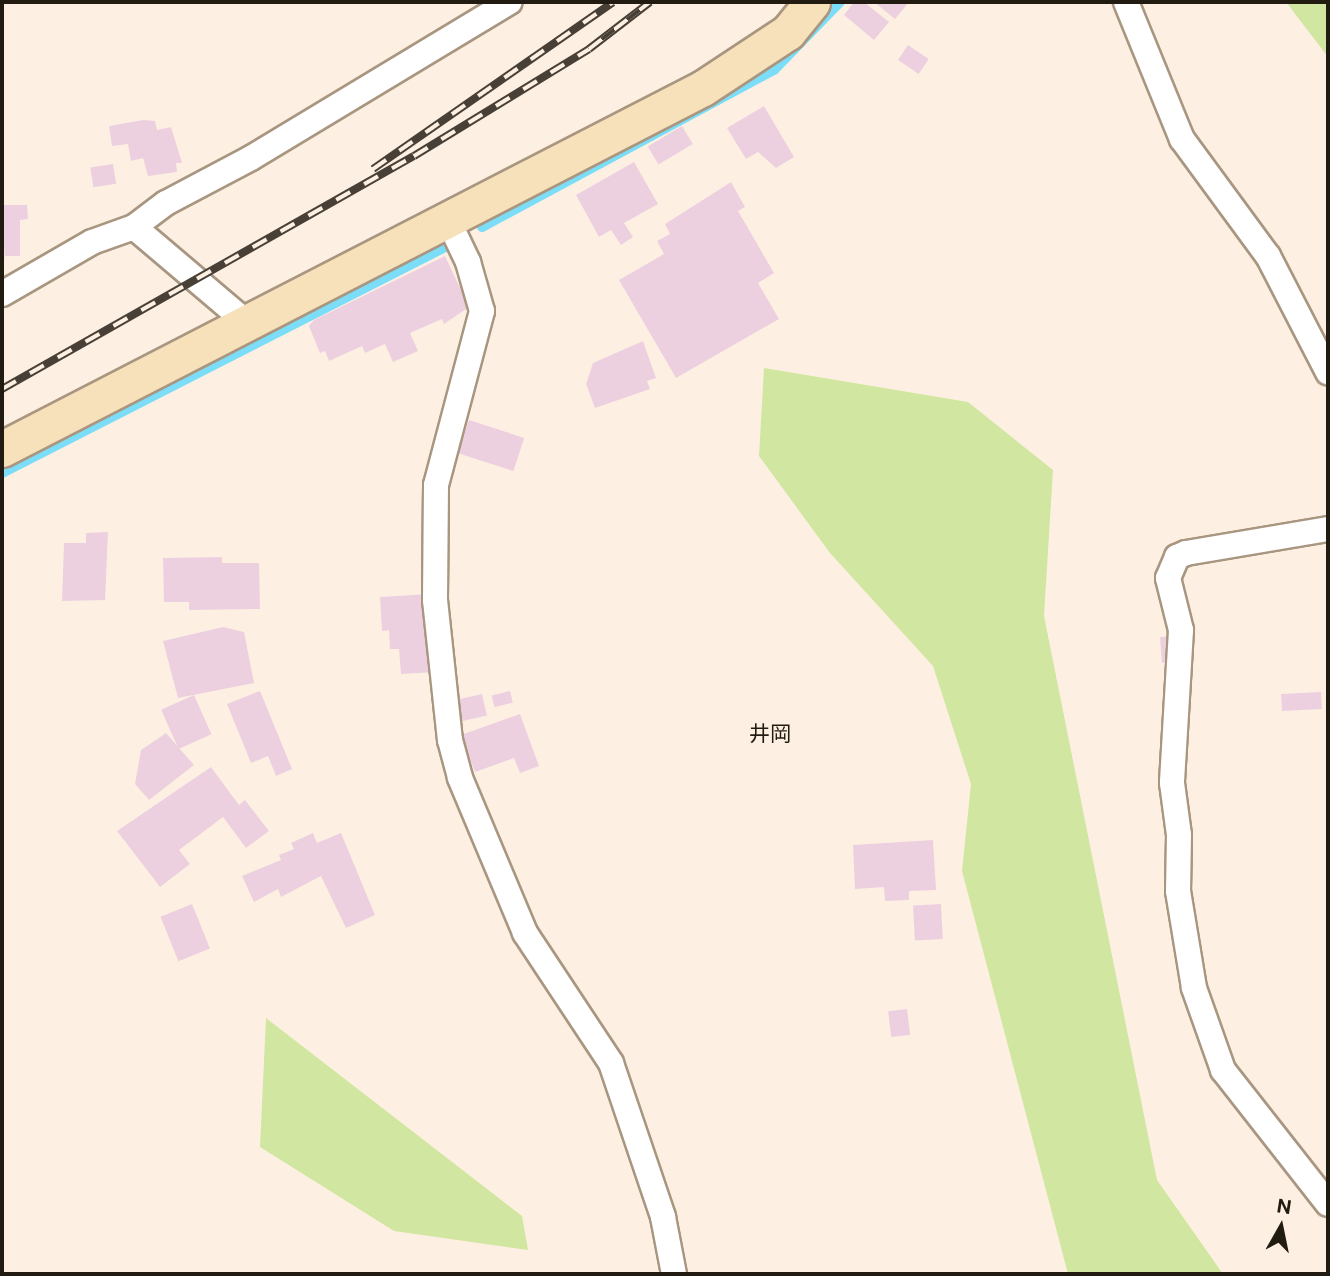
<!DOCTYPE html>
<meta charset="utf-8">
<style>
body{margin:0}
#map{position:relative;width:1330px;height:1276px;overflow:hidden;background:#fdf0e2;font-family:"Public Sans","Noto Sans JP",sans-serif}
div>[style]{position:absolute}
.green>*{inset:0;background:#d1e6a1}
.stream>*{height:10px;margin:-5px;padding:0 5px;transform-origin:5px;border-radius:5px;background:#7bddf7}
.building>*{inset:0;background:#edd0e0;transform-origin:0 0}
.roads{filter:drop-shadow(2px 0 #a99680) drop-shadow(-2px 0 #a99680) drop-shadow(0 2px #a99680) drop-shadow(0 -2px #a99680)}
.street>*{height:24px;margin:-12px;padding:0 12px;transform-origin:12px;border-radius:12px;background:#fff}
.secondary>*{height:35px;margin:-17.5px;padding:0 17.5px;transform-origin:17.5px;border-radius:17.5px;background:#f7e1ba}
.rail>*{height:8px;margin-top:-4px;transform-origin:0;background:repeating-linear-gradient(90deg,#fdf0e2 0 16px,#484036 0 32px);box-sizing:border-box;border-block:2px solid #484036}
span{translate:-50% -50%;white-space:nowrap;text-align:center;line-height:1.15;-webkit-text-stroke:7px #fdf0e2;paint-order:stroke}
.neighbourhood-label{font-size:21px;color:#221b12}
.frame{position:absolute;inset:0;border:4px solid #221b12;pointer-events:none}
.north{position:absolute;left:1246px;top:1192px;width:70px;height:70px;-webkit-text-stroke:5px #fdf0e2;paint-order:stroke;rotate:9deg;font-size:19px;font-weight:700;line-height:28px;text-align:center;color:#221b12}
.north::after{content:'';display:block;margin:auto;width:24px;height:32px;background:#221b12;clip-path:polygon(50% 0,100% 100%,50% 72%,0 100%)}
</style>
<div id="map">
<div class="green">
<i style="clip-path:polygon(1286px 2px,1328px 2px,1328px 57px)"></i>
<i style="clip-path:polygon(764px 368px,968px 402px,1053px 470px,1044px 616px,1157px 1180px,1223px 1274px,1068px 1274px,962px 871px,971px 784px,933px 666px,830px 553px,759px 456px)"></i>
<i style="clip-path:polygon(266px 1018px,522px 1216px,528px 1250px,394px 1231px,260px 1147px)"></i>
</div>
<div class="stream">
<i style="left:482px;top:227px;width:332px;rotate:-28.3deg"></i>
<i style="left:774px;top:70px;width:95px;rotate:-45.9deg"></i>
<i style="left:2px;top:473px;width:502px;rotate:-27.02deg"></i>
</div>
<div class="building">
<i style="clip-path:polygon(854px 2px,864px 2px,889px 22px,874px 40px,844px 15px)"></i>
<i style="clip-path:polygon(874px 2px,909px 2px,895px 19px)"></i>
<i style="left:908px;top:45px;width:25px;height:18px;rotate:34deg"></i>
<i style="clip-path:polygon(764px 106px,794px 157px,776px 168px,758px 152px,746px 159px,727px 128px)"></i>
<i style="clip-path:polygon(143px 120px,155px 121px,157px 130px,171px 127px,182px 163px,176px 163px,177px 172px,148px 176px,143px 158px,131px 161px,128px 144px,112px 146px,109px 126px)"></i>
<i style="left:682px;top:126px;width:21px;height:40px;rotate:59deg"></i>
<i style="clip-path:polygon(634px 162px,658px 204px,624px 223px,633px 237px,621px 245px,611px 230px,599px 237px,576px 195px)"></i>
<i style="left:113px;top:164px;width:20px;height:23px;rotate:81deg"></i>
<i style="clip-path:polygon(731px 182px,745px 207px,738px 211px,774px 273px,758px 283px,779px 319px,676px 378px,619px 280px,664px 254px,657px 241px,670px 234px,665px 224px)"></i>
<i style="clip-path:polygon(2px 205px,27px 205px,28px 219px,20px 220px,20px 256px,5px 256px,5px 263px)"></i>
<i style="clip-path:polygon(445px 256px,469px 307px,444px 324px,442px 319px,410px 333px,418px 351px,393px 362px,385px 344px,365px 353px,362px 346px,329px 361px,325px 351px,320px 353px,309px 326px,314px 320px)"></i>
<i style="clip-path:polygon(643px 341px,656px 378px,647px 381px,650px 389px,595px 408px,586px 384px,593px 363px)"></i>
<i style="left:469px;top:420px;width:58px;height:35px;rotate:18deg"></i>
<i style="clip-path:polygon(108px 532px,105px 600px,62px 601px,64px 543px,86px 543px,86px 533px)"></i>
<i style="clip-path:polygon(222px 557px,222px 563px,259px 563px,260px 609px,189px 610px,189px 602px,164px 602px,163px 558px)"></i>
<i style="clip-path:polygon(430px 594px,435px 672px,401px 674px,399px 649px,390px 649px,389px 630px,382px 631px,380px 597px)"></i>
<i style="clip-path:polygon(223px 627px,244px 632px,254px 683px,178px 698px,163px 641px)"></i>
<i style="left:1174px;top:636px;width:26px;height:14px;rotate:86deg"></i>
<i style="clip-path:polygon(260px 691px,292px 769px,276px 776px,268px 756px,251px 763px,227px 704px)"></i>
<i style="left:510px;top:691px;width:12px;height:19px;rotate:76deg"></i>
<i style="left:1321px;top:692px;width:17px;height:40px;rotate:87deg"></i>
<i style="left:482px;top:694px;width:22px;height:27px;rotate:77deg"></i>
<i style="left:194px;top:695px;width:43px;height:36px;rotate:66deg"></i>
<i style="clip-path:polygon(520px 714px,539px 766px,520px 773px,514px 758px,475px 772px,461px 735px)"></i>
<i style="clip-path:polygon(166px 733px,194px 765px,149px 800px,135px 784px,141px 750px)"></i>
<i style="clip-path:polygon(211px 767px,239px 805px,245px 800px,269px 831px,246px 848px,223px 817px,179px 850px,190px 864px,160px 887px,117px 831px)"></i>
<i style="clip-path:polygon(313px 833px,317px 843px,341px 833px,375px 915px,346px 928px,321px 876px,281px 897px,278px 889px,254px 902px,242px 876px,281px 860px,279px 855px,294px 849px,291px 843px)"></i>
<i style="clip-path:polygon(933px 840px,936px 890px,909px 891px,909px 900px,885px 901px,884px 887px,855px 889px,853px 845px)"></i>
<i style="left:192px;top:904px;width:48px;height:34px;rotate:68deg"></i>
<i style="left:941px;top:904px;width:35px;height:28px;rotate:87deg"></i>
<i style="left:907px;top:1009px;width:26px;height:19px;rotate:83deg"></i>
</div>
<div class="roads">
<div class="street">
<i style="left:1126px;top:2px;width:148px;rotate:67.8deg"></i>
<i style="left:1182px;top:139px;width:145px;rotate:53.7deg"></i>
<i style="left:1268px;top:256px;width:131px;rotate:62.7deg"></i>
<i style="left:448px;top:220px;width:47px;rotate:64.5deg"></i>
<i style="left:468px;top:262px;width:51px;rotate:74.1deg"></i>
<i style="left:482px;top:311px;width:180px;rotate:104.8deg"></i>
<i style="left:436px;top:485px;width:115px;rotate:90.5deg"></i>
<i style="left:435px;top:600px;width:141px;rotate:83.9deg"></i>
<i style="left:450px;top:740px;width:39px;rotate:75deg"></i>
<i style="left:460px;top:778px;width:168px;rotate:67.2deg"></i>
<i style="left:525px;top:933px;width:156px;rotate:56.5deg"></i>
<i style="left:611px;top:1063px;width:163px;rotate:71.3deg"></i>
<i style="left:663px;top:1217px;width:58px;rotate:79.1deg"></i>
<i style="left:134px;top:227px;width:148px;rotate:40.3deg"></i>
<i style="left:2px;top:294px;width:104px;rotate:-30deg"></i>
<i style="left:92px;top:242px;width:45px;rotate:-19.7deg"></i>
<i style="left:134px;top:227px;width:40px;rotate:-37deg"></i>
<i style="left:166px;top:203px;width:96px;rotate:-27.9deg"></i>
<i style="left:251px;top:158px;width:302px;rotate:-31.1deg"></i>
<i style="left:1328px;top:529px;width:144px;rotate:170.4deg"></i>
<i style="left:1186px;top:553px;width:10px;rotate:156deg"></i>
<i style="left:1177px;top:557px;width:23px;rotate:113deg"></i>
<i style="left:1168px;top:578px;width:54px;rotate:76deg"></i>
<i style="left:1181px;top:630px;width:153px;rotate:93.4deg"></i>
<i style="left:1172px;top:783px;width:52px;rotate:82.3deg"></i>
<i style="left:1179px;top:835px;width:56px;rotate:91deg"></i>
<i style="left:1178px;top:891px;width:98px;rotate:80.6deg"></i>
<i style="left:1194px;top:988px;width:87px;rotate:70.5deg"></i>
<i style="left:1223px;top:1070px;width:170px;rotate:51.9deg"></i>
</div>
<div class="secondary">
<i style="left:2px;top:449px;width:788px;rotate:-27.25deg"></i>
<i style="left:703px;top:88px;width:102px;rotate:-33.4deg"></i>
<i style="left:788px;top:32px;width:38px;rotate:-51deg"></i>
</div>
</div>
<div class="rail">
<i style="left:373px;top:169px;width:292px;rotate:-34.8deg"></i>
<i style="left:2px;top:389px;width:473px;rotate:-29.5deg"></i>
<i style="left:414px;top:156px;width:205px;rotate:-31.4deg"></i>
<i style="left:589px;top:49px;width:77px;rotate:-37.6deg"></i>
</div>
<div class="neighbourhood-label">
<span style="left:770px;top:734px">井岡</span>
</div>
<div class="frame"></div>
<div class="north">N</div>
</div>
